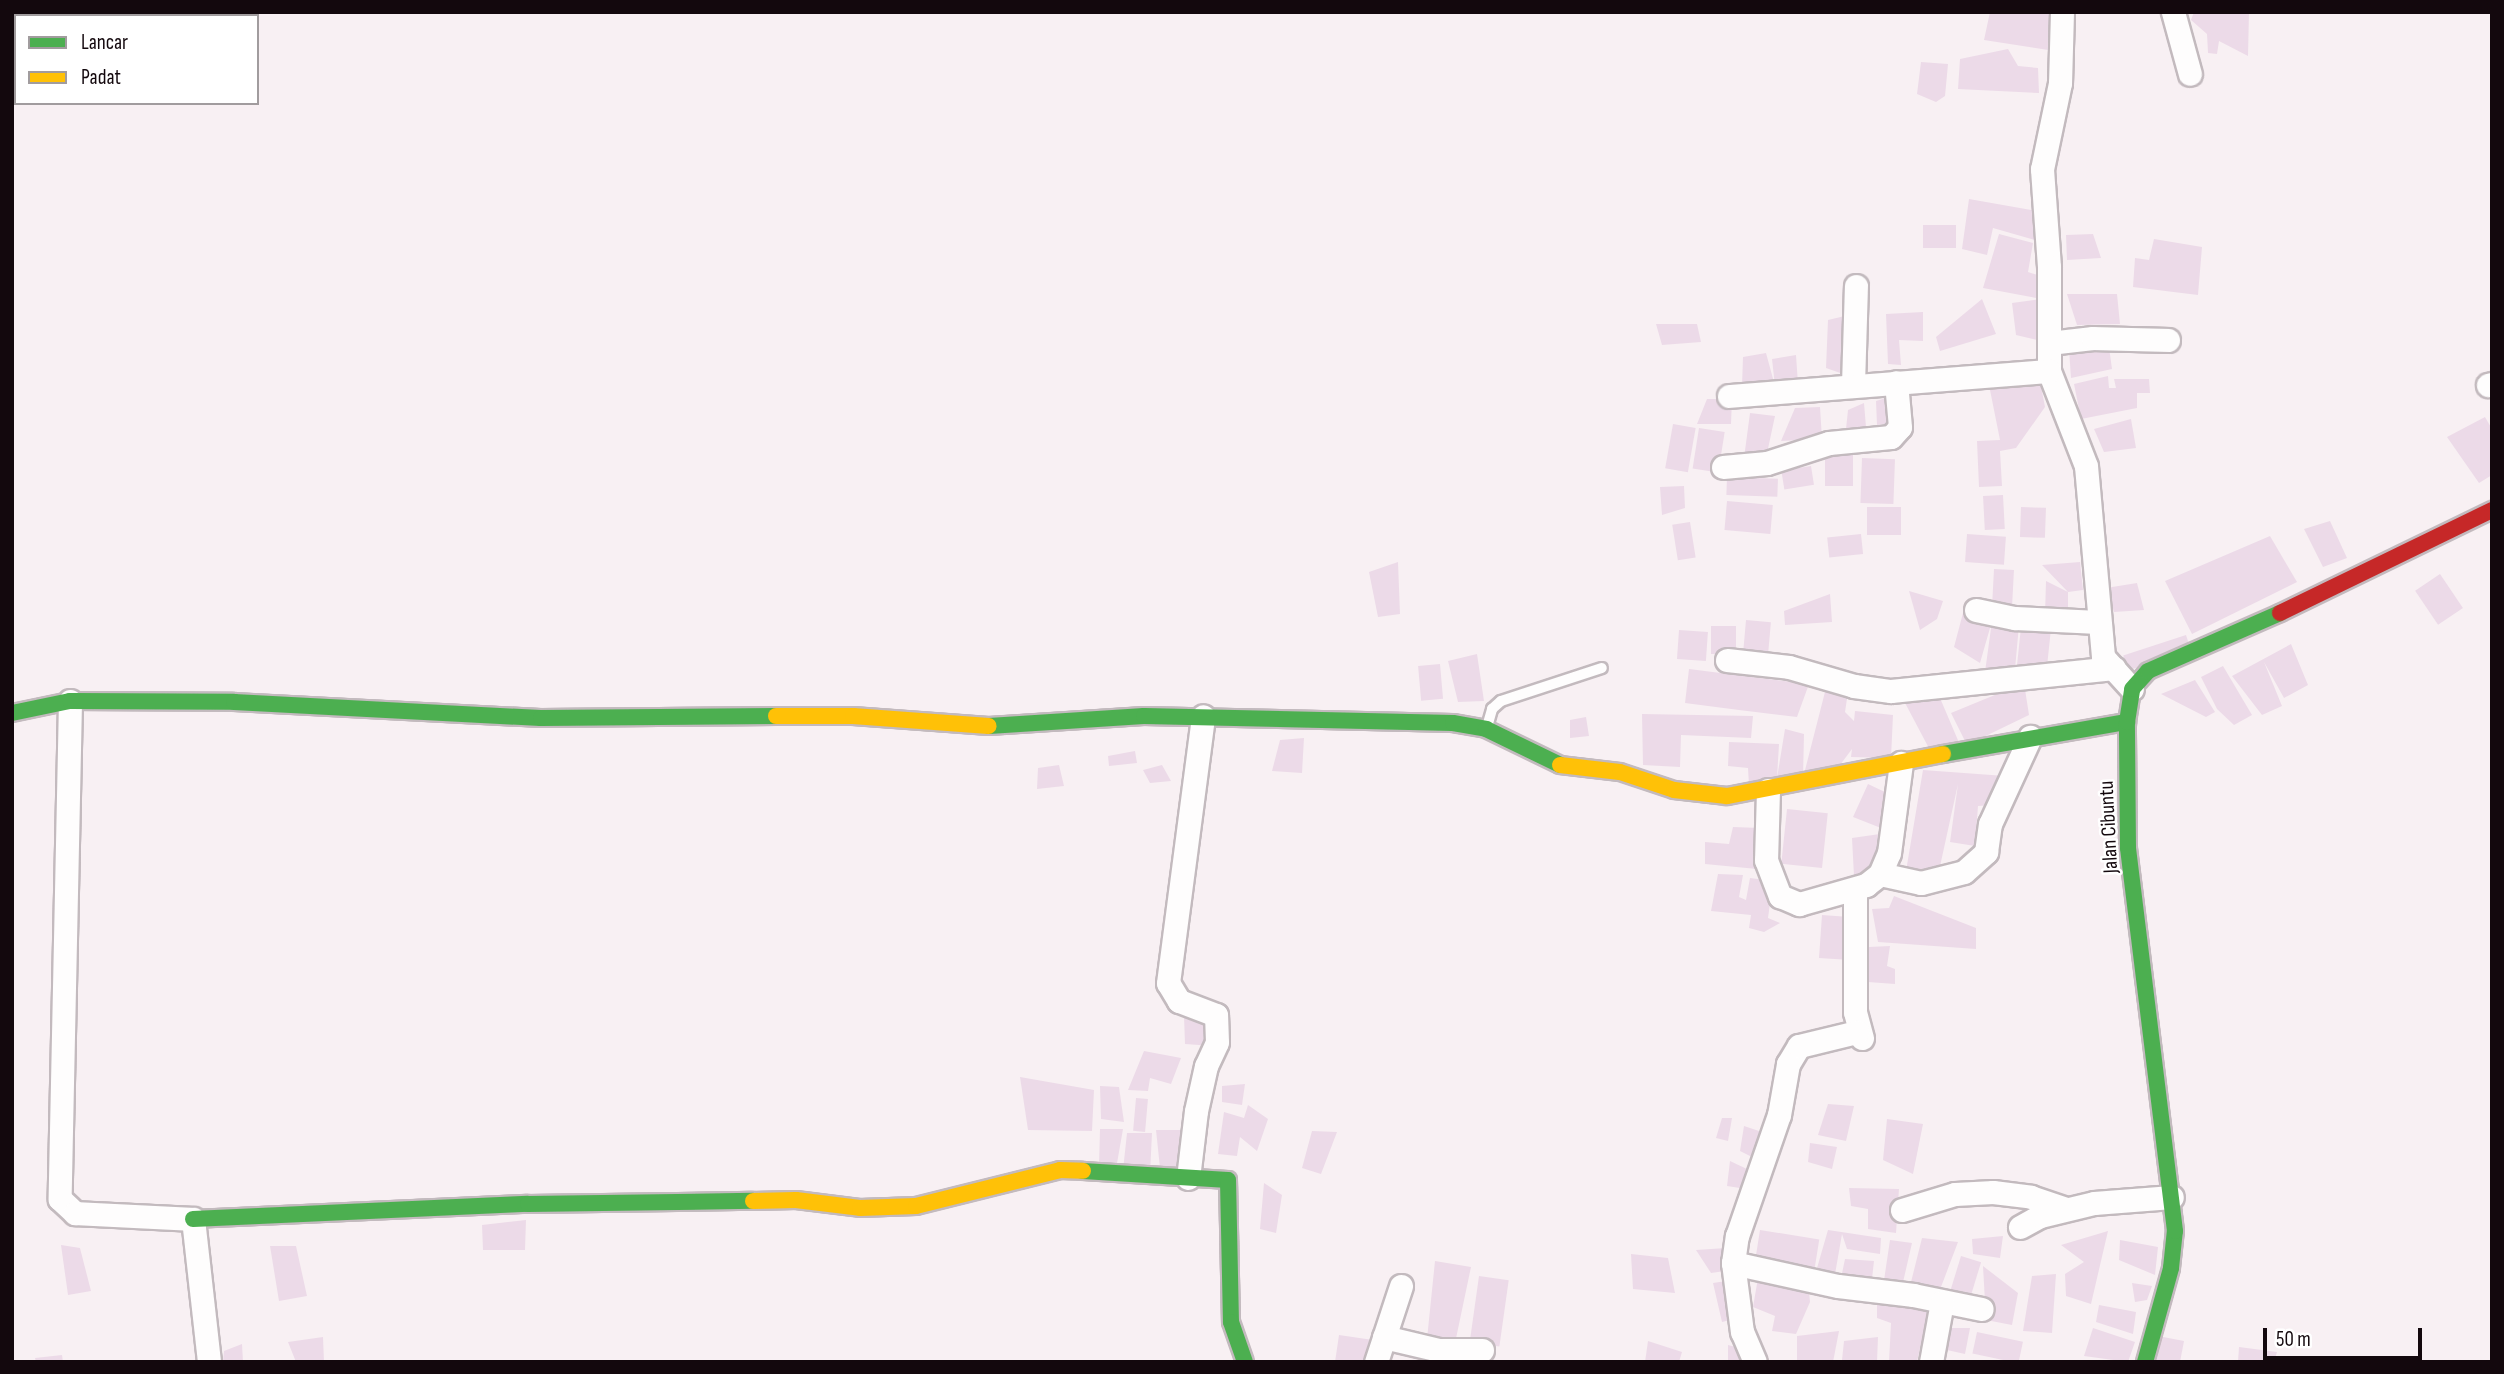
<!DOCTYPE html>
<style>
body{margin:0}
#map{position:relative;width:2504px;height:1374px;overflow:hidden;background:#f8f0f3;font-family:"Sofia Sans Condensed",sans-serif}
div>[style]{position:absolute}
.building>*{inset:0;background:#ecdae8;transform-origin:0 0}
.roads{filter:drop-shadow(2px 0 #c3babe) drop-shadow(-2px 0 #c3babe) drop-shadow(0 2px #c3babe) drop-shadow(0 -2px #c3babe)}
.lane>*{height:10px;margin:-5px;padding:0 5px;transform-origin:5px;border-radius:5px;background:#fefdfd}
.street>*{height:23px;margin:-11.5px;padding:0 11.5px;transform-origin:11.5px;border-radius:11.5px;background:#fefdfd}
.fast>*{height:16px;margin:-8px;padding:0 8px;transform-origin:8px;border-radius:8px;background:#4caf50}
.slow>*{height:16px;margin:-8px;padding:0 8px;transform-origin:8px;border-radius:8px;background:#ffc107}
.jam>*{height:16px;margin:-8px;padding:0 8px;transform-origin:8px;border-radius:8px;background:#c62828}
span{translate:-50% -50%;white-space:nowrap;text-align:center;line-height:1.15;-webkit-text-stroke:5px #fff;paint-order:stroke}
.street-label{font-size:21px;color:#13080d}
.frame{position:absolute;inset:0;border:14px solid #13080d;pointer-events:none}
.legend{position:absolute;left:14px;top:14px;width:245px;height:91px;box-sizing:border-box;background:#fff;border:2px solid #a19c9e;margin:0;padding:9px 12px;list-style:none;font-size:21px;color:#13080d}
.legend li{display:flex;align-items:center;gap:14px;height:35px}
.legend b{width:35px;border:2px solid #a19c9e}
.scale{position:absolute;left:2263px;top:1328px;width:159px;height:32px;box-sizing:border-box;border:4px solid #13080d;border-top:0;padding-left:9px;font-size:21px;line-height:24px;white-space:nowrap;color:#13080d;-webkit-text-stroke:5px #fff;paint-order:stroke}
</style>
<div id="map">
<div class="building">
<i style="clip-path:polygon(1990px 12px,2055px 12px,2055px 51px,1984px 40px)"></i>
<i style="clip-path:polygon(2194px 12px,2249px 12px,2248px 56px,2219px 41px,2217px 54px,2208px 53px,2207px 34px,2191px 20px)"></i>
<i style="clip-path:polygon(2008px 49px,2018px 66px,2038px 68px,2039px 93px,1958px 89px,1960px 59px)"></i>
<i style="clip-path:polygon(1921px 62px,1948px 64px,1945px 96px,1936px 102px,1917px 94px)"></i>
<i style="clip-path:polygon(1969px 199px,2042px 212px,2042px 242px,1993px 228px,1987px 255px,1962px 249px)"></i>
<i style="left:1923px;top:225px;width:33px;height:23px"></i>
<i style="clip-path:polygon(1999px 234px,2033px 243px,2028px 272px,2044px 277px,2042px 299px,1983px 288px)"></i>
<i style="clip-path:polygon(2093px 234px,2101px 258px,2067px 260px,2066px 235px)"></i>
<i style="clip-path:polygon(2154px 239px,2202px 247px,2198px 295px,2133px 287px,2135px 258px,2149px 260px)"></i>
<i style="clip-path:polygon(2067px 294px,2117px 294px,2120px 324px,2077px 325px)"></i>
<i style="clip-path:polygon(1982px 299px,1996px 334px,1940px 351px,1936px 337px)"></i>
<i style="clip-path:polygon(2042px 299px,2041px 341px,2016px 335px,2012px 303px)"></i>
<i style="clip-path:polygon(1923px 312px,1923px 341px,1899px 340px,1901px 365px,1888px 364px,1886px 314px)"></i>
<i style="clip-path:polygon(1849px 315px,1846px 375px,1826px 368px,1828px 320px)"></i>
<i style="clip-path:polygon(1656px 324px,1697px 324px,1701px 342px,1662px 345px)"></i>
<i style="clip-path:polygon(2109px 347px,2112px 369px,2071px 378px,2069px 349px)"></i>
<i style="clip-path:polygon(1766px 353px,1775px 386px,1772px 359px,1796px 355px,1798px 384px,1775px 386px,1742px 386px,1743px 357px)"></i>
<i style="clip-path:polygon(2108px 376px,2109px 388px,2116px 388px,2114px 379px,2149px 379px,2150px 393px,2137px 393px,2137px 408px,2081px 419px,2074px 384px)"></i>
<i style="clip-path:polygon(2040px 381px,2045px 407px,2016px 448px,2000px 451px,2002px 486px,1979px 487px,1977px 441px,2000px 440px,1990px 390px)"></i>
<i style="clip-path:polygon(1889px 397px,1892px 423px,1877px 425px,1876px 401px)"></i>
<i style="clip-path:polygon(1707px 399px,1732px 399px,1731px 424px,1697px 424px)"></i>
<i style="clip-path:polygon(1864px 403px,1866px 427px,1846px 429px,1848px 410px)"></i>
<i style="clip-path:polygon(1820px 407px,1822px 439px,1781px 441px,1795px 408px)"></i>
<i style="clip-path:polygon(1750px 413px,1775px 416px,1766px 458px,1744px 458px)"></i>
<i style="clip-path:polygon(2485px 417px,2492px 429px,2492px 475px,2479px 483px,2447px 437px)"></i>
<i style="clip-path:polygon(2131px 419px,2136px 448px,2104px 452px,2094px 429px)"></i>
<i style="left:1673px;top:424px;width:23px;height:45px;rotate:10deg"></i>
<i style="left:1699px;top:428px;width:26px;height:41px;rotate:9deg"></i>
<i style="left:1825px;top:453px;width:28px;height:33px"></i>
<i style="left:1862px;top:458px;width:33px;height:45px;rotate:2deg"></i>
<i style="left:1811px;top:466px;width:19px;height:30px;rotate:81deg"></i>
<i style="left:1727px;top:477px;width:51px;height:18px;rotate:2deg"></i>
<i style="clip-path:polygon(1684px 486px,1685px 508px,1662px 515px,1660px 487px)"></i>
<i style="left:2003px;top:495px;width:34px;height:20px;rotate:87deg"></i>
<i style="left:1727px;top:501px;width:46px;height:29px;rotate:5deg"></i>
<i style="left:1867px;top:507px;width:34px;height:28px"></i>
<i style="left:2021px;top:507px;width:25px;height:30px;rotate:2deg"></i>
<i style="clip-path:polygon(2330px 521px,2347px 558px,2323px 567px,2304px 529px)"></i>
<i style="left:1690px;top:522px;width:36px;height:18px;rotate:81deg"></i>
<i style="left:1861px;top:534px;width:20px;height:34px;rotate:84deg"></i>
<i style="left:1967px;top:534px;width:39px;height:28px;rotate:4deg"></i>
<i style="clip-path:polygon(2270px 536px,2297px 582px,2192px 634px,2165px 581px)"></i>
<i style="clip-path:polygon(1398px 562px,1400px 614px,1378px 617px,1369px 572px)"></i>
<i style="clip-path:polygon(2080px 562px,2083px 590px,2068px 592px,2068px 616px,2045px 615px,2046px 581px,2068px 592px,2042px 565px)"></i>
<i style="left:1994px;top:569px;width:20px;height:38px;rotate:3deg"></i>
<i style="left:2440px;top:574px;width:41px;height:30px;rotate:56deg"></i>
<i style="clip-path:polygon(2137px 583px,2144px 610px,2114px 612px,2106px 588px)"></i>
<i style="clip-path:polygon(1909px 591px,1943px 601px,1937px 619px,1920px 630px)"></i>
<i style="clip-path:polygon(1830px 594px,1832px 622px,1785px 625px,1784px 611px)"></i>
<i style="clip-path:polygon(1963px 613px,2019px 625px,2015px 669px,1985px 672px,1992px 621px,1980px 663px,1954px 647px)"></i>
<i style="left:1746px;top:620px;width:25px;height:33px;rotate:5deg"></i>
<i style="left:1711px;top:626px;width:25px;height:28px"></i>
<i style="left:2021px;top:627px;width:30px;height:43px;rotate:6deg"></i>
<i style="left:1679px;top:630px;width:29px;height:29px;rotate:4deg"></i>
<i style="left:2186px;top:635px;width:16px;height:66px;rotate:72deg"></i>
<i style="clip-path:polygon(2291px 644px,2308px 685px,2284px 698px,2264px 662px,2282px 706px,2262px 715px,2232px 676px)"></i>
<i style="clip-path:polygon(1477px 654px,1484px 701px,1458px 702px,1448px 661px)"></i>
<i style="left:1440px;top:664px;width:35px;height:22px;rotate:85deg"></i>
<i style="clip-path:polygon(2223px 666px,2252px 715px,2234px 725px,2217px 709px,2201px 677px)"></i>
<i style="clip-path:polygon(1689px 669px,1809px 684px,1797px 717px,1739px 710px,1685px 703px)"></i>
<i style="clip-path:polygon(2195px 680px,2215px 712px,2206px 717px,2161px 694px)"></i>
<i style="clip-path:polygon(2024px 683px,2029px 715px,1967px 745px,1951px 713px)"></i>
<i style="clip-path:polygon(1826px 688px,1848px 692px,1845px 712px,1854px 721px,1855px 711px,1893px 715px,1891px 758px,1851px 757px,1852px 749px,1834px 773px,1803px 778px)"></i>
<i style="clip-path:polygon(1940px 698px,1960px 745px,1932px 754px,1904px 701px)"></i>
<i style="clip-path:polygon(1642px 714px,1753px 716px,1751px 738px,1681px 735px,1680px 767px,1643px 765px)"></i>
<i style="clip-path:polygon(1586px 717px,1589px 736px,1570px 738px,1570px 720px)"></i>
<i style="clip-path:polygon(1785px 729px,1804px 734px,1803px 778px,1749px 785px,1748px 768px,1728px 766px,1729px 742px,1779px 744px,1777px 778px)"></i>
<i style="clip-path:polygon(1304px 738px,1302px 773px,1272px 771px,1280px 740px)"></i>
<i style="clip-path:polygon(1135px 751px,1137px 763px,1109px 766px,1108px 756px)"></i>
<i style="clip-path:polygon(1059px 765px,1064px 786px,1037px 789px,1038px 768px)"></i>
<i style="clip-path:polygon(1162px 765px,1171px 781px,1150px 783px,1143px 770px)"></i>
<i style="clip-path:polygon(1923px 770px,2005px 776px,1993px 805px,1978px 806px,1975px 846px,1950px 842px,1958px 784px,1937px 880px,1905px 877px)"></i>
<i style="clip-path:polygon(1868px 784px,1889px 794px,1881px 828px,1853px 817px)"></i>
<i style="left:1787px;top:809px;width:41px;height:55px;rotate:6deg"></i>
<i style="clip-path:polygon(1733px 827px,1760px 828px,1757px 869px,1705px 864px,1705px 842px,1729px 844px)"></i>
<i style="clip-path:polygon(1880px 834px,1882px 860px,1876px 874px,1854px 876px,1852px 838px)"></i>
<i style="clip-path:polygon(1718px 874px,1743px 875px,1739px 897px,1746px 900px,1750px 878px,1773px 881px,1768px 918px,1780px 923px,1764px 932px,1749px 928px,1751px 915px,1711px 911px)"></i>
<i style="clip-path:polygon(1894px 896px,1976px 928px,1976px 949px,1878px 942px,1872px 909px,1889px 908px)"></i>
<i style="left:1822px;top:915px;width:31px;height:43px;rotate:4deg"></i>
<i style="clip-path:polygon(1890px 946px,1887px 966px,1895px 969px,1895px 984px,1868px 982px,1869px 947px)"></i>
<i style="clip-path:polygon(1184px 1016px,1208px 1018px,1213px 1046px,1185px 1044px)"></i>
<i style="clip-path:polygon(1144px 1051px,1181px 1058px,1171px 1084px,1150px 1078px,1148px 1091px,1128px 1090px)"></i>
<i style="clip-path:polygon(1020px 1077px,1094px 1090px,1092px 1131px,1028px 1130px)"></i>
<i style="clip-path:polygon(1245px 1084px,1242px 1105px,1222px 1102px,1222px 1086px)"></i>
<i style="clip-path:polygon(1100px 1086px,1119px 1087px,1124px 1122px,1101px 1119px)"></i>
<i style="left:1136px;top:1098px;width:12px;height:33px;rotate:5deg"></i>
<i style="clip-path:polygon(1828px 1104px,1854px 1106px,1846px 1141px,1818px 1135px)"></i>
<i style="clip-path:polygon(1248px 1105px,1268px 1119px,1257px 1151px,1240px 1137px,1237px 1156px,1218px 1154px,1224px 1112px,1244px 1118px)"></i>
<i style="clip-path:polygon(1722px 1118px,1732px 1118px,1728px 1141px,1716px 1138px)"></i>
<i style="clip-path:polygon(1887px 1119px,1923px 1124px,1913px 1174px,1883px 1160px)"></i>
<i style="clip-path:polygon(1744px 1126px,1765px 1133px,1756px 1159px,1740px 1151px)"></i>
<i style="clip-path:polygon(1100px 1129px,1123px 1129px,1116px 1169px,1099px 1167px)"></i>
<i style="clip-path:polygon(1156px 1130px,1184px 1130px,1184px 1169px,1160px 1168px)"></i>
<i style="clip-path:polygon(1312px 1131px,1337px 1132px,1321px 1174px,1302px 1168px)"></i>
<i style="clip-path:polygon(1127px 1133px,1152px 1133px,1150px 1174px,1123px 1170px)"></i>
<i style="clip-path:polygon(1810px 1143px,1837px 1147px,1832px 1169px,1808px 1162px)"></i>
<i style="clip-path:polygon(1730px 1161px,1749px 1170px,1740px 1188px,1727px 1186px)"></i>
<i style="clip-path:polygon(1264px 1183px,1282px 1195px,1276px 1233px,1260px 1229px)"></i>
<i style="clip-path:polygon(1849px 1188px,1899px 1189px,1896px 1233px,1868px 1229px,1868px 1209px,1851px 1206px)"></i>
<i style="clip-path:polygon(526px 1220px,525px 1250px,483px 1250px,482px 1225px)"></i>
<i style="left:1760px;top:1230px;width:60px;height:33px;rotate:9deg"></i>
<i style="clip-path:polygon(1828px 1230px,1881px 1238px,1880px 1254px,1847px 1249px,1842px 1234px,1834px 1280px,1815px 1275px)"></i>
<i style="clip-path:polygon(2108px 1231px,2091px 1304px,2066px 1296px,2065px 1274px,2084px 1262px,2061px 1245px)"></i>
<i style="clip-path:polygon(2003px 1236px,2000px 1258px,1973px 1254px,1972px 1239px)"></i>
<i style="clip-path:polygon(1922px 1238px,1958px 1242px,1938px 1295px,1910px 1286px)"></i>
<i style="clip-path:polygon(1890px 1240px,1912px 1243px,1901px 1291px,1883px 1287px)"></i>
<i style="clip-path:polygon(2120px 1240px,2158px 1247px,2155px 1275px,2119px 1260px)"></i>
<i style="clip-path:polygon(61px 1245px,80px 1248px,91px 1291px,68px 1295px)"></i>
<i style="clip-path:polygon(270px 1246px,296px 1246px,307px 1296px,279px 1301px)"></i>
<i style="clip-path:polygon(1726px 1248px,1725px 1271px,1711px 1273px,1696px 1250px)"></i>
<i style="clip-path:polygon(1631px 1254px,1668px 1258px,1675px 1293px,1633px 1289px)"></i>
<i style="left:1961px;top:1256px;width:21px;height:43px;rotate:17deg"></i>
<i style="clip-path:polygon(1845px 1259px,1874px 1261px,1871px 1288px,1840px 1283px)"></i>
<i style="clip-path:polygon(1435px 1261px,1471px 1267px,1454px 1348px,1427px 1339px)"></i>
<i style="clip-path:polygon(1983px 1266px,2018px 1293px,2012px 1325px,1986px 1320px)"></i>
<i style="clip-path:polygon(2056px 1274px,2052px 1333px,2023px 1331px,2032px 1276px)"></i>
<i style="left:1479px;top:1276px;width:30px;height:67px;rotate:8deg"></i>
<i style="clip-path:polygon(1758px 1278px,1808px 1281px,1810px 1302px,1796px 1334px,1772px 1331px,1775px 1316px,1753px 1307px)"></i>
<i style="clip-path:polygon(1726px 1281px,1730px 1320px,1722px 1322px,1713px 1283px)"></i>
<i style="clip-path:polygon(2132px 1283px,2152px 1286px,2147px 1300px,2135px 1302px)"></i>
<i style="clip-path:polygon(1877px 1294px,1930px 1302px,1917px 1362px,1889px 1362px,1891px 1323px,1877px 1318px)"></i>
<i style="clip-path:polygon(2099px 1305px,2136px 1312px,2133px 1334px,2096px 1322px)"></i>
<i style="clip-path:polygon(1946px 1328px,1970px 1328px,1965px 1354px,1947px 1350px)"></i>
<i style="clip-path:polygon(2093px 1328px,2135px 1342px,2128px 1362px,2084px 1356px)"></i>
<i style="clip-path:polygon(1839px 1331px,1833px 1362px,1797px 1362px,1797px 1336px)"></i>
<i style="left:1977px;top:1332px;width:47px;height:22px;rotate:12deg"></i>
<i style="clip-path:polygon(1339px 1335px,1373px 1340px,1369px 1362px,1335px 1362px)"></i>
<i style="clip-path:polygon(2158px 1336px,2184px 1341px,2180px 1362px,2153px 1360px)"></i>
<i style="clip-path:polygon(323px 1337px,324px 1362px,296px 1362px,288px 1342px)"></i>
<i style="clip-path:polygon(1878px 1337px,1877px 1362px,1842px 1360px,1844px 1341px)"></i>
<i style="clip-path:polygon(1648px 1341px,1682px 1352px,1679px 1362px,1645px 1362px)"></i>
<i style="clip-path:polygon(242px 1344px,243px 1362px,223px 1362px,224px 1351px)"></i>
<i style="clip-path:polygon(1728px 1345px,1743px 1349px,1744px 1362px,1728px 1362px)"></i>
<i style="clip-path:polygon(2239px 1347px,2277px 1352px,2274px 1362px,2238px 1362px)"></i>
<i style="clip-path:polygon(62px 1355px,63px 1362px,36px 1362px,35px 1358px)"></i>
</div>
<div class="roads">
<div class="lane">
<i style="left:1487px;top:727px;width:19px;rotate:-74deg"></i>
<i style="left:1492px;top:709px;width:12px;rotate:-42deg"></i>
<i style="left:1501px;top:701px;width:106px;rotate:-18.1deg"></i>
</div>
<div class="street">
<i style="left:2062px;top:12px;width:71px;rotate:91.6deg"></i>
<i style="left:2060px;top:83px;width:88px;rotate:101.8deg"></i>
<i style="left:2042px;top:169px;width:98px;rotate:85.9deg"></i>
<i style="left:2049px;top:267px;width:104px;rotate:90deg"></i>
<i style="left:2049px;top:371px;width:102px;rotate:68.7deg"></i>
<i style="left:2086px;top:466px;width:192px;rotate:84.9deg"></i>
<i style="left:2103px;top:657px;width:43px;rotate:47.8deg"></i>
<i style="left:2173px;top:12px;width:64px;rotate:74.7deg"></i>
<i style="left:2049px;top:343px;width:44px;rotate:-6.5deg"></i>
<i style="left:2093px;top:338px;width:75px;rotate:1.5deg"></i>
<i style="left:1853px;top:385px;width:99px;rotate:-88.3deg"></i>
<i style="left:2488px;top:385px;width:4px;rotate:-14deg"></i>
<i style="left:1729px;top:396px;width:321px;rotate:-4.5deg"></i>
<i style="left:1723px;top:467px;width:44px;rotate:-5.2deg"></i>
<i style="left:1767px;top:463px;width:65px;rotate:-17.9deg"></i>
<i style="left:1829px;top:443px;width:62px;rotate:-5.5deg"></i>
<i style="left:1891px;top:437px;width:13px;rotate:-48deg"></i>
<i style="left:1900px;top:427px;width:45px;rotate:-95.1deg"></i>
<i style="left:1976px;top:610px;width:40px;rotate:12deg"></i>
<i style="left:2015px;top:618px;width:83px;rotate:2.8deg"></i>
<i style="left:1727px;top:660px;width:62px;rotate:6.4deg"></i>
<i style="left:1789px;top:667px;width:68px;rotate:16.3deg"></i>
<i style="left:1854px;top:686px;width:37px;rotate:8deg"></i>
<i style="left:1891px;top:691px;width:224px;rotate:-5.9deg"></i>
<i style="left:70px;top:701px;width:498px;rotate:91.2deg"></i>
<i style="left:60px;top:1199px;width:21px;rotate:43deg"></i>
<i style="left:75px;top:1213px;width:118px;rotate:2.9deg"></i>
<i style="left:193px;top:1219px;width:144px;rotate:83.6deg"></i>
<i style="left:1768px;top:790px;width:70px;rotate:91.6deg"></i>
<i style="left:1766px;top:860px;width:39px;rotate:69deg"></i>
<i style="left:1780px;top:896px;width:21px;rotate:23deg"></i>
<i style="left:1799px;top:904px;width:70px;rotate:-15.8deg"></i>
<i style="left:1866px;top:885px;width:18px;rotate:-38deg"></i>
<i style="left:1880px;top:874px;width:23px;rotate:-67deg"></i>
<i style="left:1889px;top:853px;width:91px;rotate:-82.4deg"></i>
<i style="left:1880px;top:874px;width:42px;rotate:12.4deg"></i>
<i style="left:1921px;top:883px;width:44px;rotate:-14.3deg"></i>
<i style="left:1964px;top:872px;width:30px;rotate:-42deg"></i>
<i style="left:1986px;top:852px;width:28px;rotate:-82deg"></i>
<i style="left:1990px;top:824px;width:96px;rotate:-65.3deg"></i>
<i style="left:1855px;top:889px;width:123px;rotate:90deg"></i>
<i style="left:1855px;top:1012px;width:27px;rotate:75deg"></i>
<i style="left:1188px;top:1178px;width:67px;rotate:-83.2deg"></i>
<i style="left:1196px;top:1111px;width:46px;rotate:-77.5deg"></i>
<i style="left:1206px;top:1066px;width:26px;rotate:-65deg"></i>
<i style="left:1217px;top:1042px;width:27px;rotate:-92deg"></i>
<i style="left:1216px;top:1015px;width:40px;rotate:-159deg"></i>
<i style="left:1179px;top:1001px;width:21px;rotate:-121deg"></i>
<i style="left:1168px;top:983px;width:269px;rotate:-82.5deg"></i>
<i style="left:1902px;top:1210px;width:55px;rotate:-16.8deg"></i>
<i style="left:1955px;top:1194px;width:38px;rotate:-3deg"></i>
<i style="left:1993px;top:1192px;width:38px;rotate:7deg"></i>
<i style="left:2031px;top:1197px;width:36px;rotate:19deg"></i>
<i style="left:2020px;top:1227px;width:23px;rotate:-29deg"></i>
<i style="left:2040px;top:1216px;width:56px;rotate:-13.5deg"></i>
<i style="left:2094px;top:1203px;width:78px;rotate:-4.4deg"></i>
<i style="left:1733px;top:1263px;width:107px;rotate:12.4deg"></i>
<i style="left:1838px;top:1286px;width:76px;rotate:6.8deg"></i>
<i style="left:1913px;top:1295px;width:70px;rotate:11.5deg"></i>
<i style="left:1384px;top:1337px;width:57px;rotate:13.3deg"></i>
<i style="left:1439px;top:1350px;width:43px"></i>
<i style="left:1376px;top:1362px;width:80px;rotate:-71.8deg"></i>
<i style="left:1755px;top:1362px;width:33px;rotate:-113deg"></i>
<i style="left:1742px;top:1332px;width:70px;rotate:-97.4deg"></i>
<i style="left:1733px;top:1263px;width:27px;rotate:-82deg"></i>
<i style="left:1737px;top:1236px;width:128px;rotate:-70.9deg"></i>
<i style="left:1779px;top:1115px;width:52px;rotate:-80deg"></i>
<i style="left:1788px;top:1064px;width:21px;rotate:-59deg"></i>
<i style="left:1799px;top:1046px;width:60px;rotate:-13.6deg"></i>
<i style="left:1931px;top:1362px;width:61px;rotate:-79.6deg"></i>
</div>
<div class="fast">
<i style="left:12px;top:713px;width:59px;rotate:-11.7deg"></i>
<i style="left:70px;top:701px;width:164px;rotate:0.3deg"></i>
<i style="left:234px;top:702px;width:307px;rotate:3deg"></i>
<i style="left:541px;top:718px;width:235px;rotate:-0.5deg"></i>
<i style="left:989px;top:726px;width:155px;rotate:-3.7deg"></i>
<i style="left:1144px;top:716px;width:309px;rotate:1.3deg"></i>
<i style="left:1453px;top:723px;width:34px;rotate:10deg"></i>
<i style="left:1486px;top:729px;width:82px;rotate:25.9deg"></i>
<i style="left:1943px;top:754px;width:187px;rotate:-9.9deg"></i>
<i style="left:1083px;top:1171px;width:145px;rotate:3.6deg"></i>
<i style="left:1228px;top:1180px;width:142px;rotate:88.8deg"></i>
<i style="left:1231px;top:1322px;width:42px;rotate:70.7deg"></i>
<i style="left:193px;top:1219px;width:335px;rotate:-2.6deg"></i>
<i style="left:528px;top:1204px;width:225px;rotate:-0.8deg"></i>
<i style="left:2145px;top:1362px;width:98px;rotate:-74.5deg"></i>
<i style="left:2171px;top:1268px;width:37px;rotate:-84deg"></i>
<i style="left:2175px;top:1231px;width:386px;rotate:-97deg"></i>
<i style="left:2128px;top:848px;width:126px;rotate:-90.5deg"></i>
<i style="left:2127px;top:722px;width:33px;rotate:-81deg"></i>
<i style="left:2132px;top:689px;width:24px;rotate:-48deg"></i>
<i style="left:2148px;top:671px;width:144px;rotate:-23.7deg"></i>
</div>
<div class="slow">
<i style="left:776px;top:716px;width:77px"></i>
<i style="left:853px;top:716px;width:136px;rotate:4.2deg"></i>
<i style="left:1560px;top:765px;width:60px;rotate:6.7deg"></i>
<i style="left:1620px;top:772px;width:57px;rotate:18.4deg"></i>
<i style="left:1674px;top:790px;width:53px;rotate:6.5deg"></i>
<i style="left:1727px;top:796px;width:220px;rotate:-11deg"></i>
<i style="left:753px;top:1201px;width:43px;rotate:-1.3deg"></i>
<i style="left:796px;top:1200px;width:64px;rotate:7.1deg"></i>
<i style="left:860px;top:1208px;width:56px;rotate:-2deg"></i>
<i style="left:916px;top:1206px;width:148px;rotate:-14deg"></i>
<i style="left:1060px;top:1170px;width:23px;rotate:2deg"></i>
</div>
<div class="jam">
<i style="left:2280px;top:613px;width:236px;rotate:-25.9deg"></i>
</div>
</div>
<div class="street-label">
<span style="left:2109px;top:827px;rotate:-93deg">Jalan Cibuntu</span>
</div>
<div class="frame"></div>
<ul class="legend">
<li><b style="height:9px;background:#4caf50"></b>Lancar</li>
<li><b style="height:9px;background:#ffc107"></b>Padat</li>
</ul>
<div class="scale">50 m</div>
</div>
